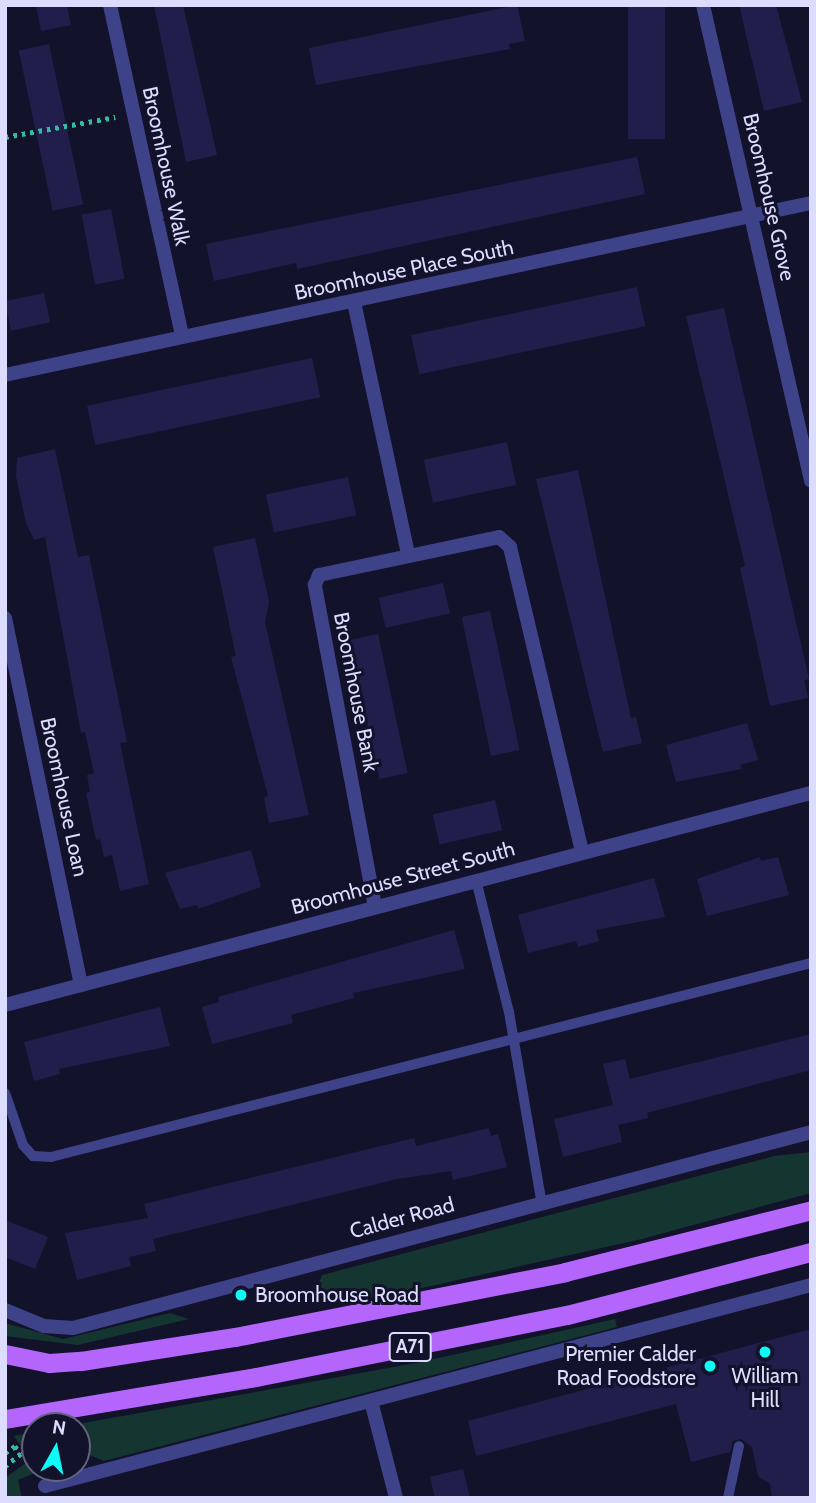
<!DOCTYPE html>
<style>
body{margin:0}
#map{position:relative;width:816px;height:1503px;overflow:hidden;background:#13122b;font-family:Cabin,sans-serif}
div>[style]{position:absolute}
.green>*{inset:0;background:#153530}
.building>*{inset:0;background:#221e4c;transform-origin:0 0}
.path>*{height:4.5px;margin-top:-2.25px;transform-origin:0;background:repeating-linear-gradient(90deg,#33bca4 0 3.5px,transparent 0 8.5px)}
.service>*{height:10px;margin:-5px;padding:0 5px;transform-origin:5px;border-radius:5px;background:#3e4389}
.minor>*{height:14px;margin:-7px;padding:0 7px;transform-origin:7px;border-radius:7px;background:#3e4389}
.primary>*{height:19px;margin:-9.5px;padding:0 9.5px;transform-origin:9.5px;border-radius:9.5px;background:#b365fc}
.dots>*{width:19px;height:19px;translate:-50% -50%;box-sizing:border-box;border:4px solid #13122b;border-radius:50%}
span{translate:-50% -50%;white-space:nowrap;text-align:center;line-height:1.15;-webkit-text-stroke:6px #13122b;paint-order:stroke}
.shield-label span{padding:2px 5px;background:#13122b;border:2px solid;border-radius:5px;-webkit-text-stroke-width:0}
.shield-label{font-size:19px;color:#dcdcfe;font-weight:700}
.street-label{font-size:21px;color:#dcdcfe}
.poi-label{font-size:21px;color:#dcdcfe}
.left{translate:0 -50%;text-align:left}
.right{translate:-100% -50%;text-align:right}
.frame{position:absolute;inset:0;border:7px solid #dcdcfe;pointer-events:none}
.north{position:absolute;left:21px;top:1412px;width:70px;height:70px;box-sizing:border-box;background:#13122b;border:2px solid #63637f;border-radius:50%;rotate:9deg;font-size:19px;font-weight:700;line-height:28px;text-align:center;color:#dcdcfe}
.north::after{content:'';display:block;margin:auto;width:24px;height:32px;background:#0cfbf7;clip-path:polygon(50% 0,100% 100%,50% 72%,0 100%)}
</style>
<div id="map">
<div class="green">
<i style="clip-path:polygon(811px 1152px,811px 1193px,642px 1239px,404px 1292px,332px 1304px,316px 1290px,322px 1275px,774px 1156px)"></i>
<i style="clip-path:polygon(170px 1313px,189px 1319px,78px 1345px,5px 1336px,5px 1323px,63px 1339px)"></i>
<i style="clip-path:polygon(615px 1319px,617px 1327px,104px 1461px,82px 1452px,77px 1426px,67px 1426px,416px 1363px)"></i>
<i style="clip-path:polygon(35px 1432px,35px 1468px,47px 1468px,18px 1480px,22px 1498px,5px 1498px,5px 1478px,30px 1460px,14px 1436px)"></i>
</div>
<div class="building">
<i style="clip-path:polygon(36px 5px,67px 5px,71px 25px,41px 31px)"></i>
<i style="clip-path:polygon(154px 5px,183px 5px,217px 155px,186px 162px)"></i>
<i style="clip-path:polygon(517px 5px,525px 41px,509px 44px,510px 49px,316px 85px,309px 48px)"></i>
<i style="left:628px;top:5px;width:37px;height:134px"></i>
<i style="clip-path:polygon(739px 5px,776px 5px,802px 102px,764px 111px)"></i>
<i style="left:49px;top:44px;width:164px;height:31px;rotate:78deg"></i>
<i style="clip-path:polygon(637px 157px,645px 194px,297px 269px,296px 263px,214px 281px,206px 244px)"></i>
<i style="left:111px;top:209px;width:71px;height:30px;rotate:79deg"></i>
<i style="left:637px;top:287px;width:40px;height:231px;rotate:78deg"></i>
<i style="left:44px;top:293px;width:30px;height:40px;rotate:78deg"></i>
<i style="clip-path:polygon(724px 308px,809px 679px,804px 680px,808px 698px,770px 706px,740px 568px,745px 566px,686px 316px)"></i>
<i style="left:312px;top:358px;width:40px;height:230px;rotate:78deg"></i>
<i style="left:507px;top:442px;width:44px;height:85px;rotate:78deg"></i>
<i style="clip-path:polygon(55px 449px,78px 557px,89px 555px,127px 742px,120px 743px,149px 884px,120px 891px,112px 855px,104px 857px,100px 839px,96px 840px,86px 793px,90px 792px,87px 775px,94px 773px,85px 732px,81px 733px,45px 537px,34px 540px,26px 523px,16px 476px,17px 458px)"></i>
<i style="clip-path:polygon(578px 470px,631px 718px,636px 717px,642px 743px,603px 752px,536px 479px)"></i>
<i style="left:348px;top:477px;width:39px;height:84px;rotate:78deg"></i>
<i style="clip-path:polygon(255px 538px,269px 602px,265px 622px,309px 815px,269px 823px,264px 798px,268px 796px,231px 657px,236px 656px,213px 547px)"></i>
<i style="left:443px;top:583px;width:31px;height:66px;rotate:77deg"></i>
<i style="left:490px;top:611px;width:142px;height:29px;rotate:78deg"></i>
<i style="left:378px;top:634px;width:142px;height:29px;rotate:78deg"></i>
<i style="clip-path:polygon(747px 723px,758px 760px,740px 765px,742px 769px,676px 782px,666px 745px)"></i>
<i style="left:495px;top:800px;width:31px;height:64px;rotate:77deg"></i>
<i style="clip-path:polygon(251px 850px,261px 887px,198px 909px,197px 905px,180px 909px,165px 873px)"></i>
<i style="clip-path:polygon(760px 857px,761px 861px,778px 857px,789px 895px,707px 916px,697px 879px)"></i>
<i style="clip-path:polygon(654px 878px,665px 917px,596px 930px,599px 941px,578px 947px,576px 941px,528px 953px,518px 915px)"></i>
<i style="clip-path:polygon(454px 930px,465px 969px,353px 993px,354px 998px,291px 1015px,293px 1023px,212px 1044px,202px 1007px,219px 1002px,218px 997px)"></i>
<i style="clip-path:polygon(160px 1007px,170px 1046px,59px 1069px,60px 1074px,34px 1081px,24px 1042px)"></i>
<i style="clip-path:polygon(811px 1034px,811px 1070px,647px 1113px,648px 1118px,618px 1125px,622px 1142px,563px 1157px,554px 1119px,613px 1105px,603px 1064px,625px 1059px,630px 1079px)"></i>
<i style="clip-path:polygon(489px 1128px,491px 1136px,498px 1134px,507px 1167px,453px 1180px,451px 1171px,397px 1179px,153px 1239px,156px 1251px,129px 1257px,131px 1266px,77px 1280px,65px 1233px,148px 1218px,144px 1204px,414px 1138px,416px 1146px)"></i>
<i style="clip-path:polygon(5px 1220px,48px 1237px,35px 1269px,5px 1257px)"></i>
<i style="clip-path:polygon(811px 1329px,811px 1498px,772px 1498px,770px 1484px,758px 1476px,752px 1447px,741px 1439px,733px 1441px,730px 1452px,691px 1462px,676px 1404px,476px 1456px,468px 1421px)"></i>
<i style="clip-path:polygon(463px 1469px,470px 1498px,435px 1498px,430px 1477px)"></i>
</div>
<div class="path">
<i style="left:5px;top:137px;width:112px;rotate:-10.3deg"></i>
<i style="left:5px;top:1453px;width:12px;rotate:-35deg"></i>
<i style="left:15px;top:1446px;width:10px;rotate:53deg"></i>
<i style="left:21px;top:1454px;width:21px;rotate:141deg"></i>
</div>
<div class="service">
<i style="left:476px;top:880px;width:136px;rotate:76deg"></i>
<i style="left:509px;top:1012px;width:196px;rotate:80.3deg"></i>
<i style="left:5px;top:1093px;width:55px;rotate:70.9deg"></i>
<i style="left:23px;top:1145px;width:15px;rotate:48deg"></i>
<i style="left:33px;top:1156px;width:18px;rotate:3deg"></i>
<i style="left:51px;top:1157px;width:784px;rotate:-14.32deg"></i>
<i style="left:728px;top:1498px;width:53px;rotate:-78.1deg"></i>
</div>
<div class="minor">
<i style="left:110px;top:5px;width:339px;rotate:77.7deg"></i>
<i style="left:703px;top:5px;width:488px;rotate:77.2deg"></i>
<i style="left:354px;top:302px;width:258px;rotate:77.9deg"></i>
<i style="left:5px;top:375px;width:824px;rotate:-12.05deg"></i>
<i style="left:5px;top:618px;width:375px;rotate:78.3deg"></i>
<i style="left:375px;top:907px;width:328px;rotate:-100.6deg"></i>
<i style="left:315px;top:585px;width:11px;rotate:-68deg"></i>
<i style="left:319px;top:575px;width:184px;rotate:-11.9deg"></i>
<i style="left:499px;top:537px;width:15px;rotate:42deg"></i>
<i style="left:510px;top:547px;width:313px;rotate:76.7deg"></i>
<i style="left:5px;top:1005px;width:833px;rotate:-14.74deg"></i>
<i style="left:5px;top:1310px;width:42px;rotate:22.3deg"></i>
<i style="left:44px;top:1326px;width:29px;rotate:4deg"></i>
<i style="left:73px;top:1328px;width:764px;rotate:-14.87deg"></i>
<i style="left:371px;top:1401px;width:100px;rotate:75.5deg"></i>
<i style="left:45px;top:1486px;width:792px;rotate:-14.7deg"></i>
</div>
<div class="primary">
<i style="left:5px;top:1354px;width:45px;rotate:11.6deg"></i>
<i style="left:49px;top:1363px;width:32px;rotate:-4deg"></i>
<i style="left:81px;top:1361px;width:156px;rotate:-8.9deg"></i>
<i style="left:235px;top:1337px;width:336px;rotate:-11.1deg"></i>
<i style="left:565px;top:1272px;width:254px;rotate:-14.1deg"></i>
<i style="left:5px;top:1419px;width:254px;rotate:-9.5deg"></i>
<i style="left:256px;top:1377px;width:317px;rotate:-11.3deg"></i>
<i style="left:567px;top:1315px;width:252px;rotate:-14.5deg"></i>
</div>
<div class="dots">
<i style="left:241px;top:1295px;background:#0cfbf7"></i>
<i style="left:765px;top:1352px;background:#0cfbf7"></i>
<i style="left:710px;top:1366px;background:#0cfbf7"></i>
</div>
<div class="shield-label">
<span style="left:410px;top:1347px">A71</span>
</div>
<div class="street-label">
<span style="left:166px;top:166px;rotate:78deg">Broomhouse Walk</span>
<span style="left:769px;top:197px;rotate:77deg">Broomhouse Grove</span>
<span style="left:404px;top:270px;rotate:-12deg">Broomhouse Place South</span>
<span style="left:356px;top:692px;rotate:79deg">Broomhouse Bank</span>
<span style="left:64px;top:797px;rotate:78deg">Broomhouse Loan</span>
<span style="left:403px;top:878px;rotate:-15deg">Broomhouse Street South</span>
<span style="left:402px;top:1218px;rotate:-15deg">Calder Road</span>
</div>
<div class="poi-label">
<span class="left" style="left:255px;top:1295px">Broomhouse Road</span>
<span class="right" style="left:696px;top:1366px">Premier Calder<br>Road Foodstore</span>
<span style="left:765px;top:1388px">William<br>Hill</span>
</div>
<div class="frame"></div>
<div class="north">N</div>
</div>
